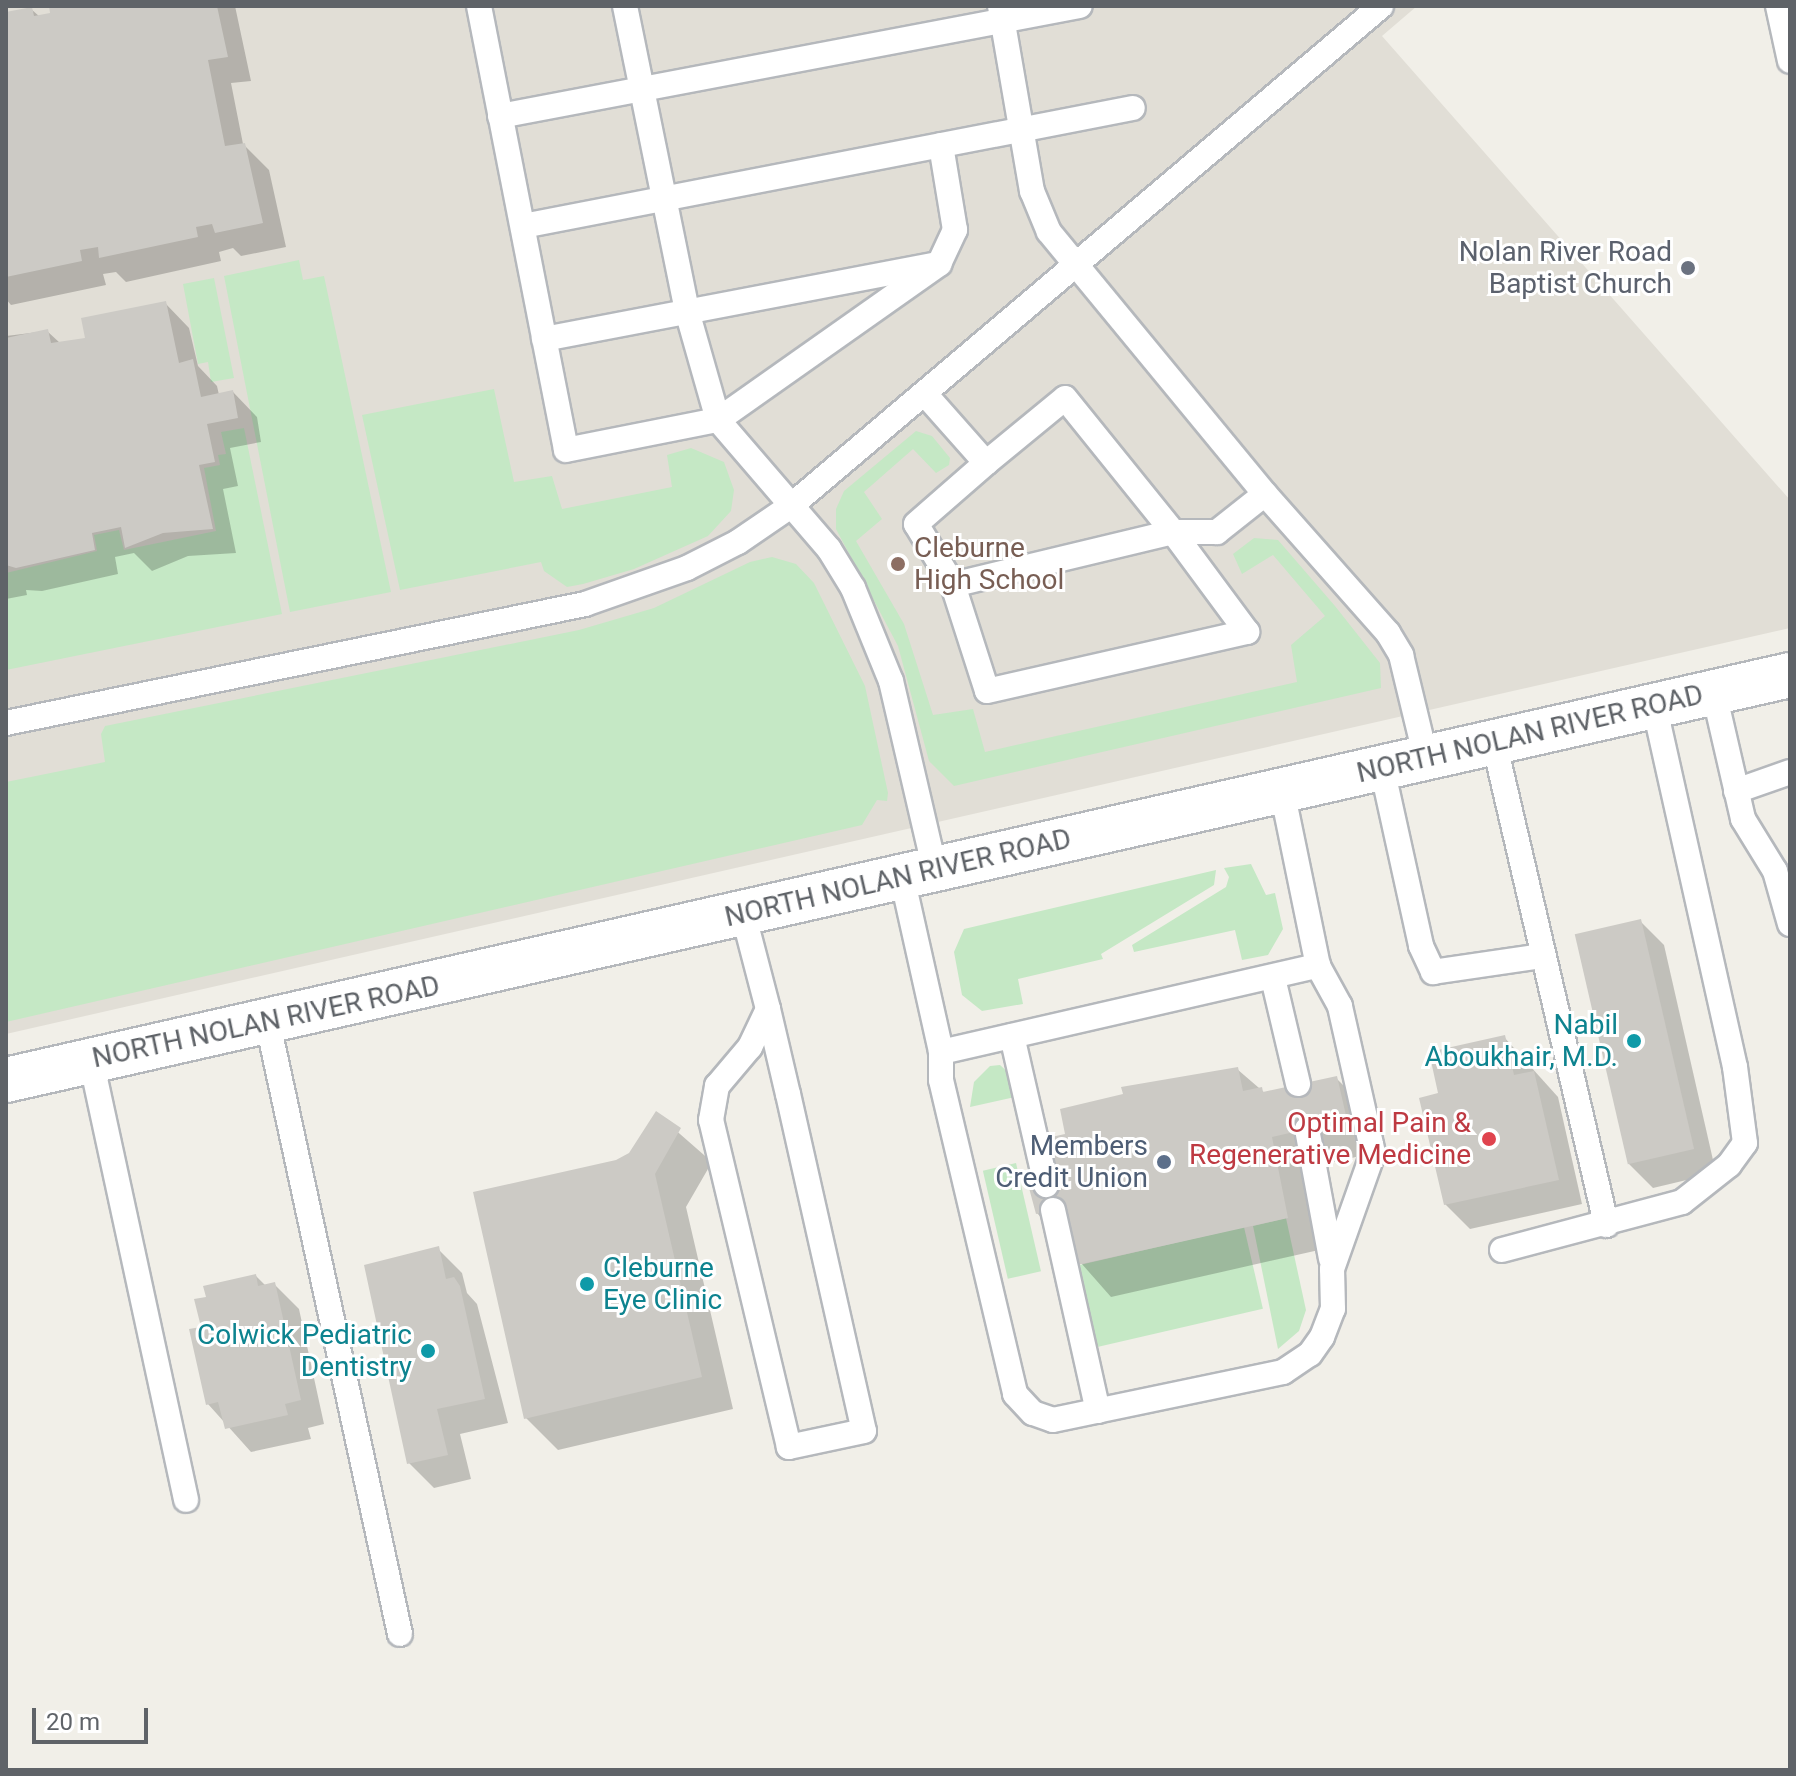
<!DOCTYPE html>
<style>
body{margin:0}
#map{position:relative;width:1796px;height:1776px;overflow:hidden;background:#f1efe8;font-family:Roboto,sans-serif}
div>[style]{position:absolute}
.education>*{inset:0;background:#e1ded6}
.green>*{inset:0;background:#c5e8c5;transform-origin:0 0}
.shadow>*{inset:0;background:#0003}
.building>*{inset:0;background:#cccac5;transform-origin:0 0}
.roads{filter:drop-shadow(2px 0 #b5b8bc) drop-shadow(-2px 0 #b5b8bc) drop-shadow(0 2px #b5b8bc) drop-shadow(0 -2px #b5b8bc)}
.service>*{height:24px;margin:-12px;padding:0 12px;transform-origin:12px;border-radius:12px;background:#fff}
.secondary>*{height:44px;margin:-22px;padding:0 22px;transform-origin:22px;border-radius:22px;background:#fff}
.dots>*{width:22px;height:22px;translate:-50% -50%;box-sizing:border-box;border:4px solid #fff;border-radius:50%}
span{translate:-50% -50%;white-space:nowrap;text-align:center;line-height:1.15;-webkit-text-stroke:6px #fff;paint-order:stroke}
.worship-label{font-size:28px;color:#5b616d}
.right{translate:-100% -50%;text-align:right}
.education-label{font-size:28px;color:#785e54}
.left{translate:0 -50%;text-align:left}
.street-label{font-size:28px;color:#5f6368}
.culture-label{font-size:28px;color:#0d838f}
.health-label{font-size:28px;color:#be3a42}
.service-label{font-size:28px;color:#4e5e75}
.frame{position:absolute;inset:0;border:8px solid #5f6368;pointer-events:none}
.scale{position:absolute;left:32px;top:1708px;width:116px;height:36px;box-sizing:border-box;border:4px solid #5f6368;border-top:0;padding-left:10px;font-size:24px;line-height:28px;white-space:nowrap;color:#5f6368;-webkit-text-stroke:6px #fff;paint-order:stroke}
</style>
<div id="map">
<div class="education">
<i style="clip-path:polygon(6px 6px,1417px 6px,1382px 36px,1790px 500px,1790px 628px,6px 1034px)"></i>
</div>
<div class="green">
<i style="clip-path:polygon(299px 260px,303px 280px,324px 276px,391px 592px,290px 612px,224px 276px)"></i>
<i style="clip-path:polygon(214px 278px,234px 378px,211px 382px,208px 362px,198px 364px,183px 284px)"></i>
<i style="clip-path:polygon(494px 389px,514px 482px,552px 476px,562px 509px,672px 487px,667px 455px,691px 448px,724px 462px,734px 490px,731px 511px,708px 536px,634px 569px,583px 584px,567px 587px,544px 571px,541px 562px,400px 590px,362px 415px)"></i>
<i style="clip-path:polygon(244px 428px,282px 614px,6px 670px,6px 573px,97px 551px,94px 535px,119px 530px,124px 550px,216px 531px,204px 468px,220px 465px,218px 455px,226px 454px,221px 432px)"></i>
<i style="clip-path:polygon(916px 431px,932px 436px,950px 458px,949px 465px,936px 473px,913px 449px,864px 492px,882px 519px,856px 541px,904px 624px,933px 715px,973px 709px,985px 752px,1297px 682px,1291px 645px,1325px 616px,1273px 555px,1242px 574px,1233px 554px,1254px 538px,1278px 540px,1335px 606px,1380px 663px,1381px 688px,954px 786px,929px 761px,898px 646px,836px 529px,836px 509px,844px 491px)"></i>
<i style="clip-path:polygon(772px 557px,796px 564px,814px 583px,865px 686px,888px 793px,887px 801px,877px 800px,862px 825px,6px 1022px,6px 782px,105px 762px,101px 734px,105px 726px,579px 630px,654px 608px,750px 562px)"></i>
<i style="clip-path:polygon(1251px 864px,1266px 895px,1275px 893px,1283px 929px,1268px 955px,1242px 960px,1235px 930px,1134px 952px,1132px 945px,1226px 887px,1229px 877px,1224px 868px)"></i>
<i style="clip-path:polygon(1216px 870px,1214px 885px,1101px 954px,1103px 959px,1018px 979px,1023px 1004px,982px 1011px,962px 995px,954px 952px,964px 929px)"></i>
<i style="clip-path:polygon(1000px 1065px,1011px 1075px,1015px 1097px,970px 1107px,974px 1082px,990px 1066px)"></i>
<i style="left:1016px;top:1163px;width:111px;height:34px;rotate:77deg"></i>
<i style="clip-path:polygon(1286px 1218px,1306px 1310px,1299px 1331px,1278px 1349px,1253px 1226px)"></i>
<i style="left:1244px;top:1227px;width:84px;height:171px;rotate:77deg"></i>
</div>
<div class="shadow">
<i style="clip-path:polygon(51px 6px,235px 6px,251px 81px,231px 83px,243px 144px,269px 170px,286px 247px,241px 256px,233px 248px,219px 252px,221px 261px,126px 282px,116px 272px,103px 274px,106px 285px,11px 305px,6px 299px,6px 14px,31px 9px,40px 17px,53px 15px)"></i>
<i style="clip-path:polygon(165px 303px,189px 328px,198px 366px,217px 386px,219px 395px,233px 392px,257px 417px,261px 442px,230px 448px,238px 486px,223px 489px,236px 553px,188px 556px,152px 571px,134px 553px,115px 557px,118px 574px,42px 591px,26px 590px,27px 595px,6px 599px,6px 336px,47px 331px,60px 343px,87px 339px)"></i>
<i style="clip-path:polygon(1640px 921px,1664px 945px,1716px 1173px,1653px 1188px,1628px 1163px)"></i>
<i style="clip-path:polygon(1504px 1037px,1558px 1097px,1582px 1204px,1470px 1229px,1445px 1204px)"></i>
<i style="clip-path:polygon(1237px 1069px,1266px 1094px,1336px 1078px,1368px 1110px,1378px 1152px,1303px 1169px,1319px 1250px,1111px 1297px,1037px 1213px,1060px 1184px,1068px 1136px)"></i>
<i style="clip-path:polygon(656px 1113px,712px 1162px,686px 1207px,733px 1409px,558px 1450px,526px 1418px,617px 1162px,630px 1155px)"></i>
<i style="clip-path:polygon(438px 1249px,462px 1273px,467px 1293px,477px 1304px,508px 1423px,460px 1434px,471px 1479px,434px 1488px,409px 1463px)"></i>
<i style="clip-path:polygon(256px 1276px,266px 1286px,274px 1284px,299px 1309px,324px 1424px,308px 1428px,311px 1439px,251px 1452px,208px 1404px,203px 1328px)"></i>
</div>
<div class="building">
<i style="clip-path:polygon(49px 6px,217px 6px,228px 57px,208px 60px,225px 146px,245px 143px,263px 223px,215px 233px,212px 224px,196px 227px,198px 237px,99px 258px,98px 247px,80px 250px,82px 261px,6px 277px,6px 12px,32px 7px,34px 16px,50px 13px)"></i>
<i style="clip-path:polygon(166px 301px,179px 363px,193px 359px,201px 397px,233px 390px,238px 418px,207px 424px,215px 462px,199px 465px,213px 529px,163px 533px,125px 548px,121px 527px,92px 533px,95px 550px,16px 568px,6px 565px,6px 338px,48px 329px,51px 343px,85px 338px,81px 318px)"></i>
<i style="left:1641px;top:919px;width:236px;height:68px;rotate:77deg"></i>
<i style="clip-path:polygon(1505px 1035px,1514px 1075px,1534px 1071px,1559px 1180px,1444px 1205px,1419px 1098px,1438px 1093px,1429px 1052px)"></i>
<i style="clip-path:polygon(1238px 1067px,1243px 1091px,1262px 1087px,1263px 1092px,1337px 1076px,1347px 1120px,1272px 1137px,1288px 1218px,1077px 1265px,1064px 1208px,1036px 1214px,1029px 1188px,1058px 1182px,1047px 1138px,1065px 1134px,1060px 1109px,1123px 1094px,1121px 1087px)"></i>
<i style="clip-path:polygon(656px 1111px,681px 1128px,655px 1174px,702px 1377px,524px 1419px,473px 1192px,616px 1160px,629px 1153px)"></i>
<i style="clip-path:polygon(439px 1246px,446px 1279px,454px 1277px,460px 1286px,485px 1399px,437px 1409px,448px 1455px,407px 1464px,364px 1265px)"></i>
<i style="clip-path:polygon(256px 1274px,258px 1286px,275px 1282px,301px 1400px,285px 1404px,288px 1415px,225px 1429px,218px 1402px,206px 1405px,189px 1329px,201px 1327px,194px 1299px,206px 1297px,203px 1286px)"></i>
</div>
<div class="roads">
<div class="service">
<i style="left:479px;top:6px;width:452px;rotate:78.9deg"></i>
<i style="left:566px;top:450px;width:155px;rotate:-11.2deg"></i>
<i style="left:718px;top:420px;width:271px;rotate:-35.2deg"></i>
<i style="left:625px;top:6px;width:311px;rotate:78.5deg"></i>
<i style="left:687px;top:311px;width:113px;rotate:74.1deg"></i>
<i style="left:718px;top:420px;width:170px;rotate:49.3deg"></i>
<i style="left:829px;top:549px;width:46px;rotate:58.4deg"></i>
<i style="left:853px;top:588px;width:100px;rotate:67.8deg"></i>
<i style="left:891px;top:681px;width:194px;rotate:76.9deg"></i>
<i style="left:1000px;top:6px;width:188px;rotate:80.2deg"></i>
<i style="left:1032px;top:191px;width:44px;rotate:67.5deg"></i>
<i style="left:1049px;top:232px;width:340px;rotate:50.5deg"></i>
<i style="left:1265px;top:494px;width:186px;rotate:48.5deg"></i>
<i style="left:1388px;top:633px;width:26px;rotate:59deg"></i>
<i style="left:1401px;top:655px;width:106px;rotate:76.4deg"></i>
<i style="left:1778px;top:6px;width:56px;rotate:77.7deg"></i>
<i style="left:500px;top:116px;width:590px;rotate:-10.74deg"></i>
<i style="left:523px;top:226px;width:621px;rotate:-10.95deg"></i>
<i style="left:544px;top:339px;width:402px;rotate:-10.8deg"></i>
<i style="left:939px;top:264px;width:38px;rotate:-65deg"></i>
<i style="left:955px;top:230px;width:86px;rotate:-99.4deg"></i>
<i style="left:925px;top:394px;width:92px;rotate:48.5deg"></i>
<i style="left:986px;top:463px;width:102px;rotate:-39.4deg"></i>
<i style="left:1065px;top:398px;width:172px;rotate:51.1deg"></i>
<i style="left:1173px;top:532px;width:226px;rotate:166.5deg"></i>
<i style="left:953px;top:585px;width:71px;rotate:-121.2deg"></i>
<i style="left:916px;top:524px;width:93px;rotate:-41.1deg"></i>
<i style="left:953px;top:585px;width:111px;rotate:72.2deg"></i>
<i style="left:987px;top:691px;width:267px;rotate:-12.8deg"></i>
<i style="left:1247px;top:632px;width:124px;rotate:-126.5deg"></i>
<i style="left:1173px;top:532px;width:44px"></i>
<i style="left:1217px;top:532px;width:61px;rotate:-38.4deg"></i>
<i style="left:1714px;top:693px;width:129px;rotate:77deg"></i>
<i style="left:1743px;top:819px;width:61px;rotate:58.4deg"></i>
<i style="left:1775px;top:871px;width:55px;rotate:74.2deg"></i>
<i style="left:6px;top:723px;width:591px;rotate:-11.61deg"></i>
<i style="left:585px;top:604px;width:108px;rotate:-19.4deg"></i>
<i style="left:687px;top:568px;width:57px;rotate:-27deg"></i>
<i style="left:738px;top:542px;width:65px;rotate:-34.4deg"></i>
<i style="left:792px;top:505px;width:772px;rotate:-40.27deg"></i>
<i style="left:1494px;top:742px;width:496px;rotate:76.9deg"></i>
<i style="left:1382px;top:768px;width:182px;rotate:77.6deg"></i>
<i style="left:1421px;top:946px;width:29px;rotate:65deg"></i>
<i style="left:1433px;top:972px;width:111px;rotate:-8.3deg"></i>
<i style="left:1736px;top:791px;width:57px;rotate:-19.4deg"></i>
<i style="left:902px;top:877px;width:179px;rotate:77.4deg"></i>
<i style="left:941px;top:1052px;width:28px;rotate:90deg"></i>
<i style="left:941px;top:1080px;width:323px;rotate:76.7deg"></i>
<i style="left:1015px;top:1394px;width:26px;rotate:47deg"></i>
<i style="left:1033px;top:1413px;width:21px;rotate:19deg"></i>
<i style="left:1053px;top:1420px;width:235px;rotate:-11.8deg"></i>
<i style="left:1283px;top:1372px;width:32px;rotate:-34deg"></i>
<i style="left:1310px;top:1354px;width:21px;rotate:-55deg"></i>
<i style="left:1322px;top:1337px;width:30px;rotate:-69deg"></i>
<i style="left:1333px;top:1309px;width:40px;rotate:-91.4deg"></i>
<i style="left:1332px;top:1269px;width:123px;rotate:-70.5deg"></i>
<i style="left:1373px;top:1153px;width:151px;rotate:-102.7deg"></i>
<i style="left:1340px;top:1006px;width:46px;rotate:-118.8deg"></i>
<i style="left:1318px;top:966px;width:180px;rotate:-101.6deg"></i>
<i style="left:743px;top:913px;width:99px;rotate:75.4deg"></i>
<i style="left:768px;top:1009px;width:87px;rotate:76.8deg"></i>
<i style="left:788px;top:1094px;width:345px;rotate:77.3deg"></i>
<i style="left:864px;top:1431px;width:77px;rotate:168deg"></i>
<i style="left:789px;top:1447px;width:336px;rotate:-103.4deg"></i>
<i style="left:711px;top:1120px;width:35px;rotate:-80deg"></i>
<i style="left:717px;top:1086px;width:51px;rotate:-49.8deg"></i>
<i style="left:750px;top:1047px;width:42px;rotate:-64.7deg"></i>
<i style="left:1273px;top:978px;width:109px;rotate:76.7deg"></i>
<i style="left:268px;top:1024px;width:624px;rotate:77.79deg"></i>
<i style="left:1012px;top:1036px;width:153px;rotate:77.1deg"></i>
<i style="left:941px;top:1052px;width:387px;rotate:-12.9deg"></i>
<i style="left:91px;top:1060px;width:450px;rotate:77.8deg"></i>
<i style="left:1307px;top:1129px;width:132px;rotate:79.5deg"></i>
<i style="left:1053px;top:1210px;width:206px;rotate:77.4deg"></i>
<i style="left:1502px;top:1250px;width:186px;rotate:-14.9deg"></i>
<i style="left:1682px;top:1202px;width:60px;rotate:-38.2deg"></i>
<i style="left:1729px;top:1165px;width:27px;rotate:-54deg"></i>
<i style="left:1745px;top:1143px;width:77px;rotate:-97.5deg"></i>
<i style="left:1735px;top:1067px;width:370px;rotate:-102.6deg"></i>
</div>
<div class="secondary">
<i style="left:6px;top:1080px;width:1829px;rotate:-12.79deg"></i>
</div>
</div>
<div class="dots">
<i style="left:1688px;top:268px;background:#6b7280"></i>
<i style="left:898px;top:564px;background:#8d6e63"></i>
<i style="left:1634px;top:1041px;background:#0f9aa8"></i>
<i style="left:1489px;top:1139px;background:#e0444e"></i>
<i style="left:1164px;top:1162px;background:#5c6f8a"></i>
<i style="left:587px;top:1284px;background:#0f9aa8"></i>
<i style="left:428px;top:1351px;background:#0f9aa8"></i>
</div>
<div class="worship-label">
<span class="right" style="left:1672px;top:268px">Nolan River Road<br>Baptist Church</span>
</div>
<div class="education-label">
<span class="left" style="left:914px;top:564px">Cleburne<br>High School</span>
</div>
<div class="street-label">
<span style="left:1530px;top:734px;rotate:-13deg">NORTH NOLAN RIVER ROAD</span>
<span style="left:898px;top:878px;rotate:-13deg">NORTH NOLAN RIVER ROAD</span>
<span style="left:266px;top:1022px;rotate:-12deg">NORTH NOLAN RIVER ROAD</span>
</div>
<div class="culture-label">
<span class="right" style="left:1618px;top:1041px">Nabil<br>Aboukhair, M.D.</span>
<span class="left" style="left:603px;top:1284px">Cleburne<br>Eye Clinic</span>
<span class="right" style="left:412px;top:1351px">Colwick Pediatric<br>Dentistry</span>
</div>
<div class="health-label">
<span class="right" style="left:1471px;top:1139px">Optimal Pain &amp;<br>Regenerative Medicine</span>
</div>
<div class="service-label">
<span class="right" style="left:1148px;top:1162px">Members<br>Credit Union</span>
</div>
<div class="frame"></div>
<div class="scale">20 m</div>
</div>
